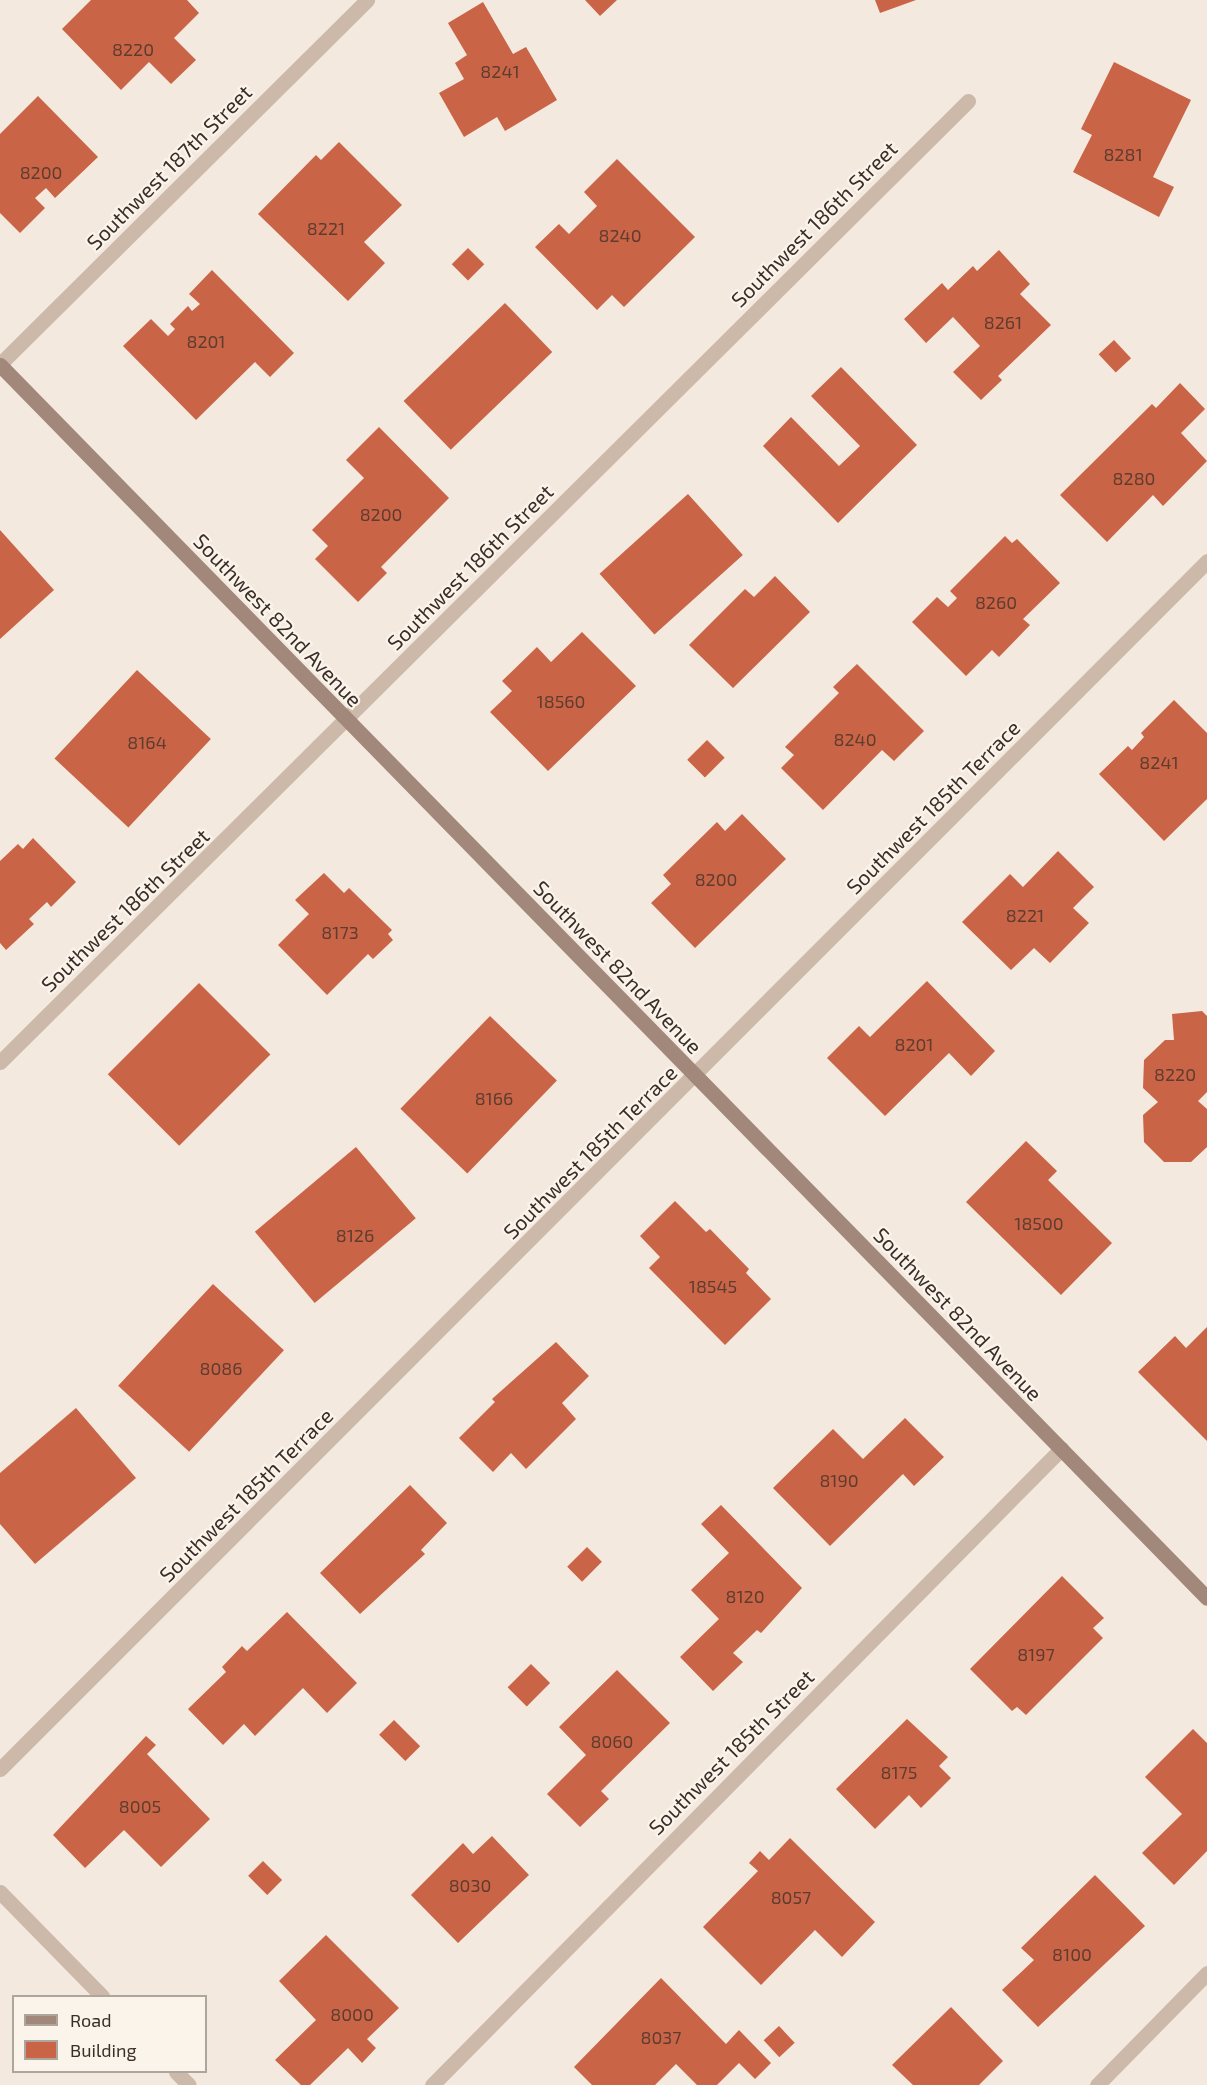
<!DOCTYPE html>
<style>
body{margin:0}
#map{position:relative;width:1207px;height:2085px;overflow:hidden;background:#f4e9df;font-family:"Exo 2",sans-serif}
div>[style]{position:absolute}
.building>*{inset:0;background:#ca6446;transform-origin:0 0}
.street>*{height:15px;margin:-7.5px;padding:0 7.5px;transform-origin:7.5px;border-radius:7.5px;background:#cdb9a9}
.secondary>*{height:15px;margin:-7.5px;padding:0 7.5px;transform-origin:7.5px;border-radius:7.5px;background:#a1887b}
span{translate:-50% -50%;white-space:nowrap;text-align:center;line-height:1.15;-webkit-text-stroke:4.5px #fbf4eb;paint-order:stroke}
.number-label{font-size:18px;color:#5e3c30}
.number-label span{-webkit-text-stroke-width:0}
.street-label{font-size:21px;color:#3a2e29}
.legend{position:absolute;left:12px;top:1995px;width:195px;height:78px;box-sizing:border-box;background:#fbf4eb;border:2px solid #aea59d;margin:0;padding:8px 10px;list-style:none;font-size:18px;color:#3a2e29}
.legend li{display:flex;align-items:center;gap:12px;height:30px}
.legend b{width:30px;border:2px solid #aea59d}
</style>
<div id="map">
<div class="building">
<i style="clip-path:polygon(91px 0,187px 0,199px 13px,174px 38px,196px 60px,171px 84px,149px 62px,121px 90px,62px 29px)"></i>
<i style="clip-path:polygon(585px 0,617px 0,600px 16px)"></i>
<i style="clip-path:polygon(875px 0,916px 0,880px 13px)"></i>
<i style="clip-path:polygon(483px 2px,513px 54px,526px 47px,557px 100px,505px 131px,497px 117px,464px 137px,439px 93px,464px 79px,455px 63px,467px 55px,448px 23px)"></i>
<i style="clip-path:polygon(1114px 62px,1191px 100px,1153px 177px,1174px 187px,1159px 217px,1073px 172px,1092px 135px,1081px 129px)"></i>
<i style="clip-path:polygon(38px 96px,98px 157px,55px 198px,46px 188px,35px 198px,45px 208px,20px 233px,0 213px,0 134px)"></i>
<i style="clip-path:polygon(339px 142px,402px 205px,364px 242px,385px 263px,348px 301px,258px 214px,316px 155px,321px 160px)"></i>
<i style="clip-path:polygon(617px 159px,695px 237px,624px 307px,612px 295px,597px 310px,535px 247px,559px 224px,569px 234px,597px 206px,584px 192px)"></i>
<i style="left:468px;top:248px;width:23px;height:23px;rotate:45deg"></i>
<i style="clip-path:polygon(999px 250px,1030px 284px,1020px 294px,1051px 325px,998px 376px,1002px 380px,981px 400px,953px 372px,980px 346px,953px 317px,926px 343px,904px 319px,942px 283px,948px 290px,973px 266px,977px 271px)"></i>
<i style="clip-path:polygon(212px 270px,294px 353px,270px 377px,255px 362px,196px 420px,123px 346px,151px 319px,168px 336px,175px 329px,170px 324px,188px 306px,192px 311px,200px 304px,189px 294px)"></i>
<i style="left:505px;top:303px;width:68px;height:141px;rotate:46deg"></i>
<i style="left:1114px;top:340px;width:25px;height:21px;rotate:47deg"></i>
<i style="clip-path:polygon(841px 367px,917px 445px,838px 523px,763px 446px,791px 417px,839px 466px,860px 446px,811px 396px)"></i>
<i style="clip-path:polygon(1180px 383px,1205px 409px,1181px 433px,1207px 461px,1163px 506px,1153px 495px,1107px 542px,1060px 495px,1152px 404px,1156px 408px)"></i>
<i style="clip-path:polygon(379px 427px,449px 498px,381px 567px,387px 573px,358px 602px,315px 559px,328px 546px,312px 530px,364px 478px,346px 460px)"></i>
<i style="left:688px;top:494px;width:82px;height:119px;rotate:48deg"></i>
<i style="clip-path:polygon(0 530px,54px 590px,0 639px)"></i>
<i style="clip-path:polygon(1005px 536px,1012px 543px,1017px 539px,1060px 583px,1023px 619px,1030px 625px,999px 657px,992px 650px,966px 676px,912px 622px,937px 597px,948px 607px,957px 598px,950px 591px)"></i>
<i style="clip-path:polygon(775px 576px,810px 612px,733px 688px,689px 645px,745px 589px,754px 597px)"></i>
<i style="clip-path:polygon(582px 632px,636px 686px,548px 771px,490px 712px,512px 691px,502px 681px,537px 647px,551px 662px)"></i>
<i style="clip-path:polygon(857px 664px,924px 731px,894px 761px,882px 750px,823px 810px,781px 768px,794px 755px,785px 747px,839px 693px,833px 687px)"></i>
<i style="left:137px;top:670px;width:101px;height:121px;rotate:43deg"></i>
<i style="clip-path:polygon(1174px 700px,1207px 733px,1207px 799px,1164px 841px,1099px 774px,1128px 746px,1132px 750px,1144px 737px,1141px 733px)"></i>
<i style="left:707px;top:740px;width:25px;height:28px;rotate:45deg"></i>
<i style="clip-path:polygon(742px 814px,786px 859px,695px 948px,651px 903px,671px 884px,663px 875px,717px 822px,725px 831px)"></i>
<i style="clip-path:polygon(33px 838px,76px 882px,51px 907px,47px 902px,29px 919px,34px 924px,6px 950px,0 943px,0 861px,18px 844px,23px 849px)"></i>
<i style="clip-path:polygon(1058px 851px,1094px 887px,1073px 908px,1089px 923px,1050px 963px,1034px 948px,1011px 970px,962px 922px,1010px 874px,1023px 887px)"></i>
<i style="clip-path:polygon(324px 873px,344px 893px,349px 888px,392px 930px,388px 934px,393px 940px,373px 959px,368px 954px,327px 995px,278px 945px,309px 914px,295px 900px)"></i>
<i style="clip-path:polygon(927px 981px,995px 1051px,971px 1076px,949px 1053px,885px 1116px,827px 1058px,859px 1026px,870px 1037px)"></i>
<i style="left:199px;top:983px;width:101px;height:129px;rotate:45deg"></i>
<i style="clip-path:polygon(1202px 1011px,1207px 1016px,1207px 1092px,1198px 1101px,1207px 1109px,1207px 1147px,1191px 1162px,1164px 1162px,1144px 1142px,1143px 1115px,1158px 1102px,1143px 1088px,1144px 1060px,1165px 1040px,1174px 1040px,1172px 1014px)"></i>
<i style="left:490px;top:1016px;width:93px;height:129px;rotate:44deg"></i>
<i style="clip-path:polygon(1026px 1141px,1057px 1171px,1048px 1180px,1112px 1243px,1061px 1295px,966px 1202px)"></i>
<i style="left:356px;top:1147px;width:93px;height:132px;rotate:50deg"></i>
<i style="clip-path:polygon(675px 1201px,706px 1232px,710px 1229px,749px 1269px,746px 1273px,771px 1299px,725px 1345px,649px 1268px,660px 1257px,640px 1236px)"></i>
<i style="left:213px;top:1284px;width:97px;height:139px;rotate:43deg"></i>
<i style="clip-path:polygon(1207px 1327px,1207px 1441px,1138px 1372px,1175px 1336px,1186px 1348px)"></i>
<i style="clip-path:polygon(556px 1342px,589px 1376px,562px 1403px,576px 1419px,526px 1469px,511px 1453px,493px 1472px,459px 1438px,495px 1402px,492px 1399px)"></i>
<i style="clip-path:polygon(76px 1408px,136px 1478px,35px 1564px,0 1524px,0 1473px)"></i>
<i style="clip-path:polygon(905px 1418px,944px 1457px,914px 1486px,903px 1474px,830px 1546px,773px 1488px,833px 1429px,863px 1459px)"></i>
<i style="clip-path:polygon(410px 1485px,447px 1523px,421px 1550px,425px 1554px,360px 1614px,320px 1573px)"></i>
<i style="clip-path:polygon(721px 1505px,802px 1588px,761px 1633px,757px 1630px,733px 1653px,743px 1662px,713px 1691px,680px 1657px,719px 1619px,691px 1590px,729px 1553px,701px 1524px)"></i>
<i style="left:587px;top:1547px;width:21px;height:28px;rotate:45deg"></i>
<i style="clip-path:polygon(1062px 1576px,1104px 1618px,1093px 1628px,1103px 1638px,1026px 1715px,1017px 1707px,1012px 1711px,970px 1669px)"></i>
<i style="clip-path:polygon(287px 1612px,357px 1683px,327px 1713px,303px 1688px,255px 1736px,244px 1724px,223px 1745px,188px 1709px,226px 1672px,222px 1667px,242px 1646px,247px 1651px)"></i>
<i style="left:531px;top:1664px;width:27px;height:33px;rotate:45deg"></i>
<i style="clip-path:polygon(617px 1670px,670px 1723px,601px 1791px,609px 1799px,580px 1827px,547px 1794px,586px 1755px,559px 1727px)"></i>
<i style="clip-path:polygon(907px 1719px,948px 1757px,939px 1766px,951px 1778px,921px 1808px,909px 1795px,875px 1829px,836px 1789px)"></i>
<i style="left:394px;top:1720px;width:37px;height:21px;rotate:45deg"></i>
<i style="clip-path:polygon(1193px 1729px,1207px 1743px,1207px 1851px,1174px 1885px,1142px 1853px,1182px 1814px,1145px 1777px)"></i>
<i style="clip-path:polygon(146px 1736px,156px 1745px,147px 1754px,210px 1819px,161px 1867px,124px 1830px,85px 1868px,53px 1835px)"></i>
<i style="clip-path:polygon(492px 1836px,529px 1875px,458px 1943px,411px 1895px,463px 1843px,473px 1854px)"></i>
<i style="clip-path:polygon(790px 1838px,875px 1922px,842px 1957px,815px 1930px,761px 1985px,703px 1927px,758px 1871px,749px 1863px,760px 1851px,769px 1860px)"></i>
<i style="left:263px;top:1861px;width:27px;height:21px;rotate:45deg"></i>
<i style="clip-path:polygon(1095px 1875px,1145px 1926px,1038px 2027px,1002px 1990px,1034px 1960px,1021px 1948px)"></i>
<i style="clip-path:polygon(326px 1935px,399px 2008px,367px 2039px,376px 2048px,362px 2063px,348px 2048px,310px 2085px,301px 2085px,275px 2060px,316px 2020px,279px 1981px)"></i>
<i style="clip-path:polygon(661px 1978px,726px 2044px,739px 2030px,771px 2063px,755px 2079px,739px 2063px,717px 2085px,697px 2085px,676px 2064px,655px 2085px,592px 2085px,574px 2067px)"></i>
<i style="clip-path:polygon(951px 2007px,1003px 2061px,979px 2085px,913px 2085px,892px 2065px)"></i>
<i style="left:779px;top:2026px;width:23px;height:21px;rotate:47deg"></i>
</div>
<div class="street">
<i style="left:0;top:364px;width:517px;rotate:-44.76deg"></i>
<i style="left:0;top:1062px;width:1364px;rotate:-44.79deg"></i>
<i style="left:0;top:1769px;width:1708px;rotate:-45.02deg"></i>
<i style="left:0;top:1892px;width:146px;rotate:45.6deg"></i>
<i style="left:176px;top:2072px;width:18px;rotate:45deg"></i>
<i style="left:432px;top:2085px;width:895px;rotate:-45.32deg"></i>
<i style="left:1097px;top:2085px;width:157px;rotate:-45.5deg"></i>
</div>
<div class="secondary">
<i style="left:0;top:365px;width:1725px;rotate:45.61deg"></i>
</div>
<div class="number-label">
<span style="left:133px;top:49px">8220</span>
<span style="left:500px;top:71px">8241</span>
<span style="left:1123px;top:154px">8281</span>
<span style="left:41px;top:172px">8200</span>
<span style="left:326px;top:228px">8221</span>
<span style="left:620px;top:235px">8240</span>
<span style="left:1003px;top:322px">8261</span>
<span style="left:206px;top:341px">8201</span>
<span style="left:1134px;top:478px">8280</span>
<span style="left:381px;top:514px">8200</span>
<span style="left:996px;top:602px">8260</span>
<span style="left:561px;top:701px">18560</span>
<span style="left:855px;top:739px">8240</span>
<span style="left:147px;top:742px">8164</span>
<span style="left:1159px;top:762px">8241</span>
<span style="left:716px;top:879px">8200</span>
<span style="left:1025px;top:915px">8221</span>
<span style="left:340px;top:932px">8173</span>
<span style="left:914px;top:1044px">8201</span>
<span style="left:1175px;top:1074px">8220</span>
<span style="left:494px;top:1098px">8166</span>
<span style="left:1039px;top:1223px">18500</span>
<span style="left:355px;top:1235px">8126</span>
<span style="left:713px;top:1286px">18545</span>
<span style="left:221px;top:1368px">8086</span>
<span style="left:839px;top:1480px">8190</span>
<span style="left:745px;top:1596px">8120</span>
<span style="left:1036px;top:1654px">8197</span>
<span style="left:612px;top:1741px">8060</span>
<span style="left:899px;top:1772px">8175</span>
<span style="left:140px;top:1806px">8005</span>
<span style="left:470px;top:1885px">8030</span>
<span style="left:791px;top:1897px">8057</span>
<span style="left:1072px;top:1954px">8100</span>
<span style="left:352px;top:2014px">8000</span>
<span style="left:661px;top:2037px">8037</span>
</div>
<div class="street-label">
<span style="left:169px;top:167px;rotate:-45deg">Southwest 187th Street</span>
<span style="left:814px;top:224px;rotate:-45deg">Southwest 186th Street</span>
<span style="left:470px;top:567px;rotate:-45deg">Southwest 186th Street</span>
<span style="left:278px;top:620px;rotate:46deg">Southwest 82nd Avenue</span>
<span style="left:933px;top:807px;rotate:-45deg">Southwest 185th Terrace</span>
<span style="left:125px;top:910px;rotate:-44deg">Southwest 186th Street</span>
<span style="left:618px;top:967px;rotate:46deg">Southwest 82nd Avenue</span>
<span style="left:590px;top:1152px;rotate:-45deg">Southwest 185th Terrace</span>
<span style="left:958px;top:1314px;rotate:46deg">Southwest 82nd Avenue</span>
<span style="left:246px;top:1495px;rotate:-45deg">Southwest 185th Terrace</span>
<span style="left:731px;top:1752px;rotate:-45deg">Southwest 185th Street</span>
</div>
<ul class="legend">
<li><b style="height:8px;background:#a1887b"></b>Road</li>
<li><b style="height:16px;background:#ca6446"></b>Building</li>
</ul>
</div>
